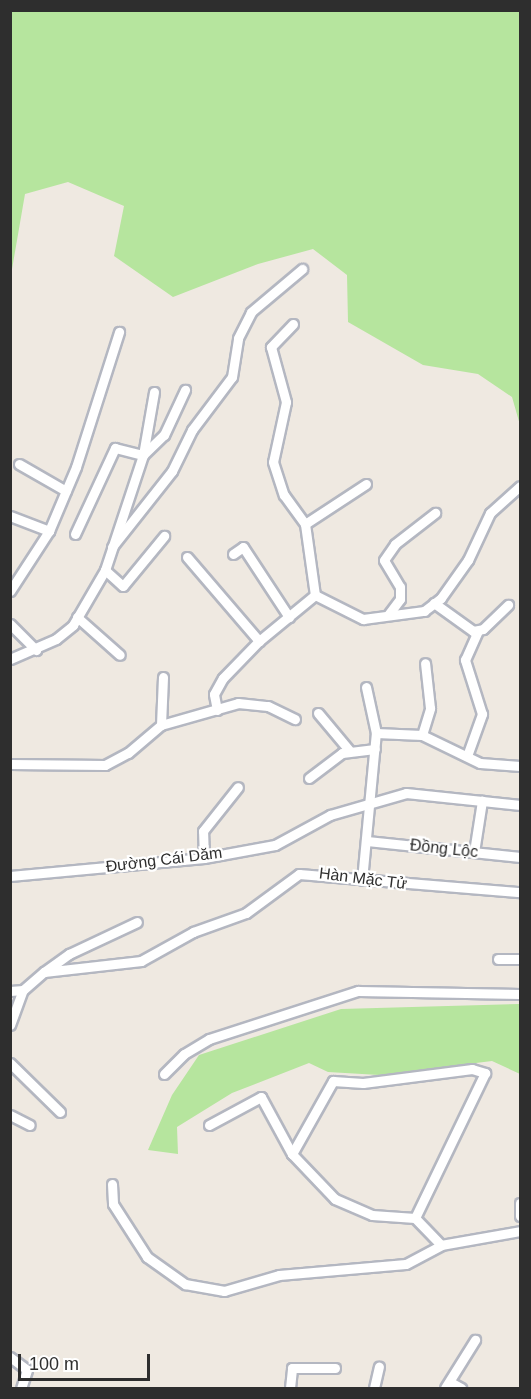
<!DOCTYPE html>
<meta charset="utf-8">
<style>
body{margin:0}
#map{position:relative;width:531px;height:1399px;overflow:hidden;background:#efe9e1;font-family:Arial,sans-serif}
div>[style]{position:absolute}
.green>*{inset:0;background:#b6e59e}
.roads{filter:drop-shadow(2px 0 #b4b7c1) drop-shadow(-2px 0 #b4b7c1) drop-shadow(0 2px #b4b7c1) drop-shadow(0 -2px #b4b7c1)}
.minor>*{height:9px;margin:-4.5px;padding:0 4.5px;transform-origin:4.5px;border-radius:4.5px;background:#fff}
span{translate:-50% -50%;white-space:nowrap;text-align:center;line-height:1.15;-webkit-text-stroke:4.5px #fff;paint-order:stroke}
.street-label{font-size:16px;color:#2e2e2e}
.frame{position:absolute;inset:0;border:12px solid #2e2e2e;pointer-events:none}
.scale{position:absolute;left:18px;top:1354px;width:132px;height:27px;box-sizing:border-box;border:3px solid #2e2e2e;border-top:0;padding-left:8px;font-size:18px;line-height:21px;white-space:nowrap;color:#2e2e2e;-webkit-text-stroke:4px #fff;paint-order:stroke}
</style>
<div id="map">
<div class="green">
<i style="clip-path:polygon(11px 10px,520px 11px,520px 425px,512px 397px,478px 374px,423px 365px,348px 322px,347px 275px,313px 249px,258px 264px,173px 297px,114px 256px,124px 206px,68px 182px,25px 194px,11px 275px)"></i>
<i style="clip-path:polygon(520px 1004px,520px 1074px,492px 1061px,379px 1075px,328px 1072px,309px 1063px,232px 1093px,177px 1127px,178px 1154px,148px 1150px,172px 1095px,199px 1055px,341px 1009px)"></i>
</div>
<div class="roads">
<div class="minor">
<i style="left:293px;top:324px;width:32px;rotate:134deg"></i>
<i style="left:271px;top:347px;width:57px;rotate:74.7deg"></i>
<i style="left:286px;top:402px;width:61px;rotate:102.2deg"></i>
<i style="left:273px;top:462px;width:35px;rotate:72deg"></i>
<i style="left:284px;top:495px;width:36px;rotate:54deg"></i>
<i style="left:305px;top:524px;width:72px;rotate:82deg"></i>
<i style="left:19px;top:464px;width:54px;rotate:29.9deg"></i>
<i style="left:10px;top:516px;width:42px;rotate:21deg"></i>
<i style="left:305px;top:524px;width:73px;rotate:-33.3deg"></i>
<i style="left:75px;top:534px;width:95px;rotate:-65.1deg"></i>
<i style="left:115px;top:448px;width:29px;rotate:14deg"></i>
<i style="left:143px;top:455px;width:29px;rotate:-44deg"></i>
<i style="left:164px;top:435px;width:50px;rotate:-65deg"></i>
<i style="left:112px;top:547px;width:97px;rotate:-51.7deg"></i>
<i style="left:172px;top:471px;width:46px;rotate:-64deg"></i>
<i style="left:192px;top:430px;width:66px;rotate:-53deg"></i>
<i style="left:232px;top:377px;width:39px;rotate:-81deg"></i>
<i style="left:238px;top:338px;width:29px;rotate:-63deg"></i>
<i style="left:251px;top:312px;width:67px;rotate:-40.1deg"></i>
<i style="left:233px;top:554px;width:12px;rotate:-35deg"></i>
<i style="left:243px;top:547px;width:84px;rotate:56.7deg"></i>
<i style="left:187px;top:557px;width:111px;rotate:49.4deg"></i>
<i style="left:105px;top:570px;width:24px;rotate:42deg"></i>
<i style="left:123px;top:586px;width:65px;rotate:-50.6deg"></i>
<i style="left:10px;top:591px;width:72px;rotate:-57deg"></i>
<i style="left:49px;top:531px;width:69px;rotate:-67.1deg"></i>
<i style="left:76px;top:467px;width:142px;rotate:-72.3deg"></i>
<i style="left:434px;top:603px;width:48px;rotate:35.7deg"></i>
<i style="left:473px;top:631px;width:10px;rotate:-11deg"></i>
<i style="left:483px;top:629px;width:35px;rotate:-44deg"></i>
<i style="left:388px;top:615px;width:20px;rotate:-53deg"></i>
<i style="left:400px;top:599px;width:12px;rotate:-90deg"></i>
<i style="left:400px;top:587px;width:31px;rotate:-121deg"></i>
<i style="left:384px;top:560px;width:19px;rotate:-55deg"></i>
<i style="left:395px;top:544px;width:51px;rotate:-37.8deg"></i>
<i style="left:77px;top:617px;width:57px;rotate:41.5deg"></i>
<i style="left:10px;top:624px;width:37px;rotate:45deg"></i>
<i style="left:10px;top:659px;width:50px;rotate:-23.5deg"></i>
<i style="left:56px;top:639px;width:22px;rotate:-39deg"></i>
<i style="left:73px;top:625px;width:64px;rotate:-59.8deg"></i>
<i style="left:105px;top:570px;width:121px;rotate:-71.7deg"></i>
<i style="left:143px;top:455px;width:64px;rotate:-80.1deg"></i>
<i style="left:217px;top:710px;width:16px;rotate:-101deg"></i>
<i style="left:214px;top:694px;width:18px;rotate:-61deg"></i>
<i style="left:223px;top:678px;width:52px;rotate:-45.8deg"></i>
<i style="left:259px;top:641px;width:72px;rotate:-39.4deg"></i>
<i style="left:315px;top:595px;width:54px;rotate:26.6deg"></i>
<i style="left:363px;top:619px;width:62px;rotate:-7.5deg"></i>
<i style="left:424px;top:611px;width:21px;rotate:-37deg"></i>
<i style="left:441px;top:598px;width:47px;rotate:-54.6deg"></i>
<i style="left:468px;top:560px;width:52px;rotate:-64.9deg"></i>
<i style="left:490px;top:513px;width:40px;rotate:-42deg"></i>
<i style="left:318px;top:713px;width:48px;rotate:50deg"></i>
<i style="left:161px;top:725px;width:48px;rotate:-87.6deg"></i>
<i style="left:376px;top:733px;width:46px;rotate:2.5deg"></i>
<i style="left:422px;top:735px;width:64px;rotate:25.8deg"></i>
<i style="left:480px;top:763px;width:40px;rotate:4.3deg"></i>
<i style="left:422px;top:735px;width:28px;rotate:-73deg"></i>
<i style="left:430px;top:708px;width:45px;rotate:-96.3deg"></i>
<i style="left:467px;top:756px;width:45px;rotate:-70.3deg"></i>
<i style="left:482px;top:714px;width:57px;rotate:-107.5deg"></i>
<i style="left:465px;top:660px;width:32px;rotate:-66deg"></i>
<i style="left:10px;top:764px;width:95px;rotate:0.6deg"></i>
<i style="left:105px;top:765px;width:26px;rotate:-28deg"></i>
<i style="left:128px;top:753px;width:43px;rotate:-40.3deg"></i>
<i style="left:161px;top:725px;width:80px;rotate:-15.9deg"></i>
<i style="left:238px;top:703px;width:30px;rotate:6deg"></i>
<i style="left:268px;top:706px;width:30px;rotate:26deg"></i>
<i style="left:309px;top:778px;width:41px;rotate:-37.1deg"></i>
<i style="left:342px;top:753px;width:33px;rotate:-7deg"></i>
<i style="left:367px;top:841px;width:154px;rotate:6deg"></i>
<i style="left:474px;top:852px;width:52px;rotate:-81.1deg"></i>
<i style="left:204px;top:858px;width:27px;rotate:-92deg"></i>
<i style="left:203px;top:831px;width:56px;rotate:-51.5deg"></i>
<i style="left:10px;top:876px;width:195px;rotate:-5.3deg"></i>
<i style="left:204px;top:858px;width:72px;rotate:-10.4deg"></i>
<i style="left:275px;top:845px;width:63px;rotate:-28.6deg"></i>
<i style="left:330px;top:815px;width:79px;rotate:-16.1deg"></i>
<i style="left:406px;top:793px;width:115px;rotate:6deg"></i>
<i style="left:362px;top:880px;width:148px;rotate:-84.6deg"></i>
<i style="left:376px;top:733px;width:47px;rotate:-102.3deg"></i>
<i style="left:498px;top:959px;width:22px"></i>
<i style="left:44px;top:972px;width:31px;rotate:-36deg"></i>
<i style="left:69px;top:954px;width:75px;rotate:-25.2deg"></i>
<i style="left:10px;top:991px;width:13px;rotate:-4deg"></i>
<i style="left:10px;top:1025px;width:37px;rotate:-70deg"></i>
<i style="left:23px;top:990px;width:28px;rotate:-41deg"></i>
<i style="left:44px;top:972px;width:98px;rotate:-6.5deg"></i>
<i style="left:141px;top:961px;width:60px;rotate:-29.1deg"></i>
<i style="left:193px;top:932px;width:56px;rotate:-19.7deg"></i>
<i style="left:246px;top:913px;width:66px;rotate:-36.3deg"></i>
<i style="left:299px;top:874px;width:222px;rotate:4.7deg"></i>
<i style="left:10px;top:1063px;width:70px;rotate:44.4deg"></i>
<i style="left:164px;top:1074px;width:28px;rotate:-45deg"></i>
<i style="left:184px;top:1054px;width:29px;rotate:-31deg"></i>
<i style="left:209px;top:1039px;width:157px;rotate:-17.9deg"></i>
<i style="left:358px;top:991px;width:162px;rotate:1.1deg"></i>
<i style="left:10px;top:1115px;width:22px;rotate:27deg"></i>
<i style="left:209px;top:1125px;width:59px;rotate:-28.3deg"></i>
<i style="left:261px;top:1097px;width:65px;rotate:61.5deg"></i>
<i style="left:292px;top:1154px;width:62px;rotate:46.3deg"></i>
<i style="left:335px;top:1199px;width:40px;rotate:23.4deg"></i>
<i style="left:372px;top:1215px;width:43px;rotate:4deg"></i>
<i style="left:415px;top:1218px;width:37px;rotate:46deg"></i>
<i style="left:292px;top:1154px;width:84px;rotate:-60.7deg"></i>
<i style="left:333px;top:1081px;width:30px;rotate:4deg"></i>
<i style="left:363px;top:1083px;width:110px;rotate:-7.3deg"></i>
<i style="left:472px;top:1069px;width:14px;rotate:17deg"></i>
<i style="left:485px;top:1073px;width:161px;rotate:115.8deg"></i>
<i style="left:112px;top:1184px;width:20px;rotate:87deg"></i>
<i style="left:113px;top:1204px;width:63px;rotate:57.3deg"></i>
<i style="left:147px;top:1257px;width:47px;rotate:35.4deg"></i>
<i style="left:185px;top:1284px;width:40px;rotate:10deg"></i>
<i style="left:224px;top:1291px;width:57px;rotate:-16.2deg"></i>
<i style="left:279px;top:1275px;width:127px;rotate:-5deg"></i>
<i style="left:406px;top:1264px;width:40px;rotate:-28deg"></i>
<i style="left:441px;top:1245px;width:80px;rotate:-10deg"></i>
<i style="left:520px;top:1203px;width:13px;rotate:90deg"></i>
<i style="left:10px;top:1357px;width:21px;rotate:37deg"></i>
<i style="left:27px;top:1370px;width:19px;rotate:108deg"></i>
<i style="left:450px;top:1382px;width:13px;rotate:29deg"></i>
<i style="left:290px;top:1388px;width:20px;rotate:-84deg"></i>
<i style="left:292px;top:1368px;width:43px"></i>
<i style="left:374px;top:1388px;width:22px;rotate:-77deg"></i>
<i style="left:445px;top:1388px;width:57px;rotate:-58deg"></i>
</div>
</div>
<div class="street-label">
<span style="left:444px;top:849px;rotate:6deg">Đồng Lộc</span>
<span style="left:164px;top:860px;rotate:-7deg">Đường Cái Dăm</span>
<span style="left:363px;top:879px;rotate:7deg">Hàn Mặc Tử</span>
</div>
<div class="frame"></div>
<div class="scale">100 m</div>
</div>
